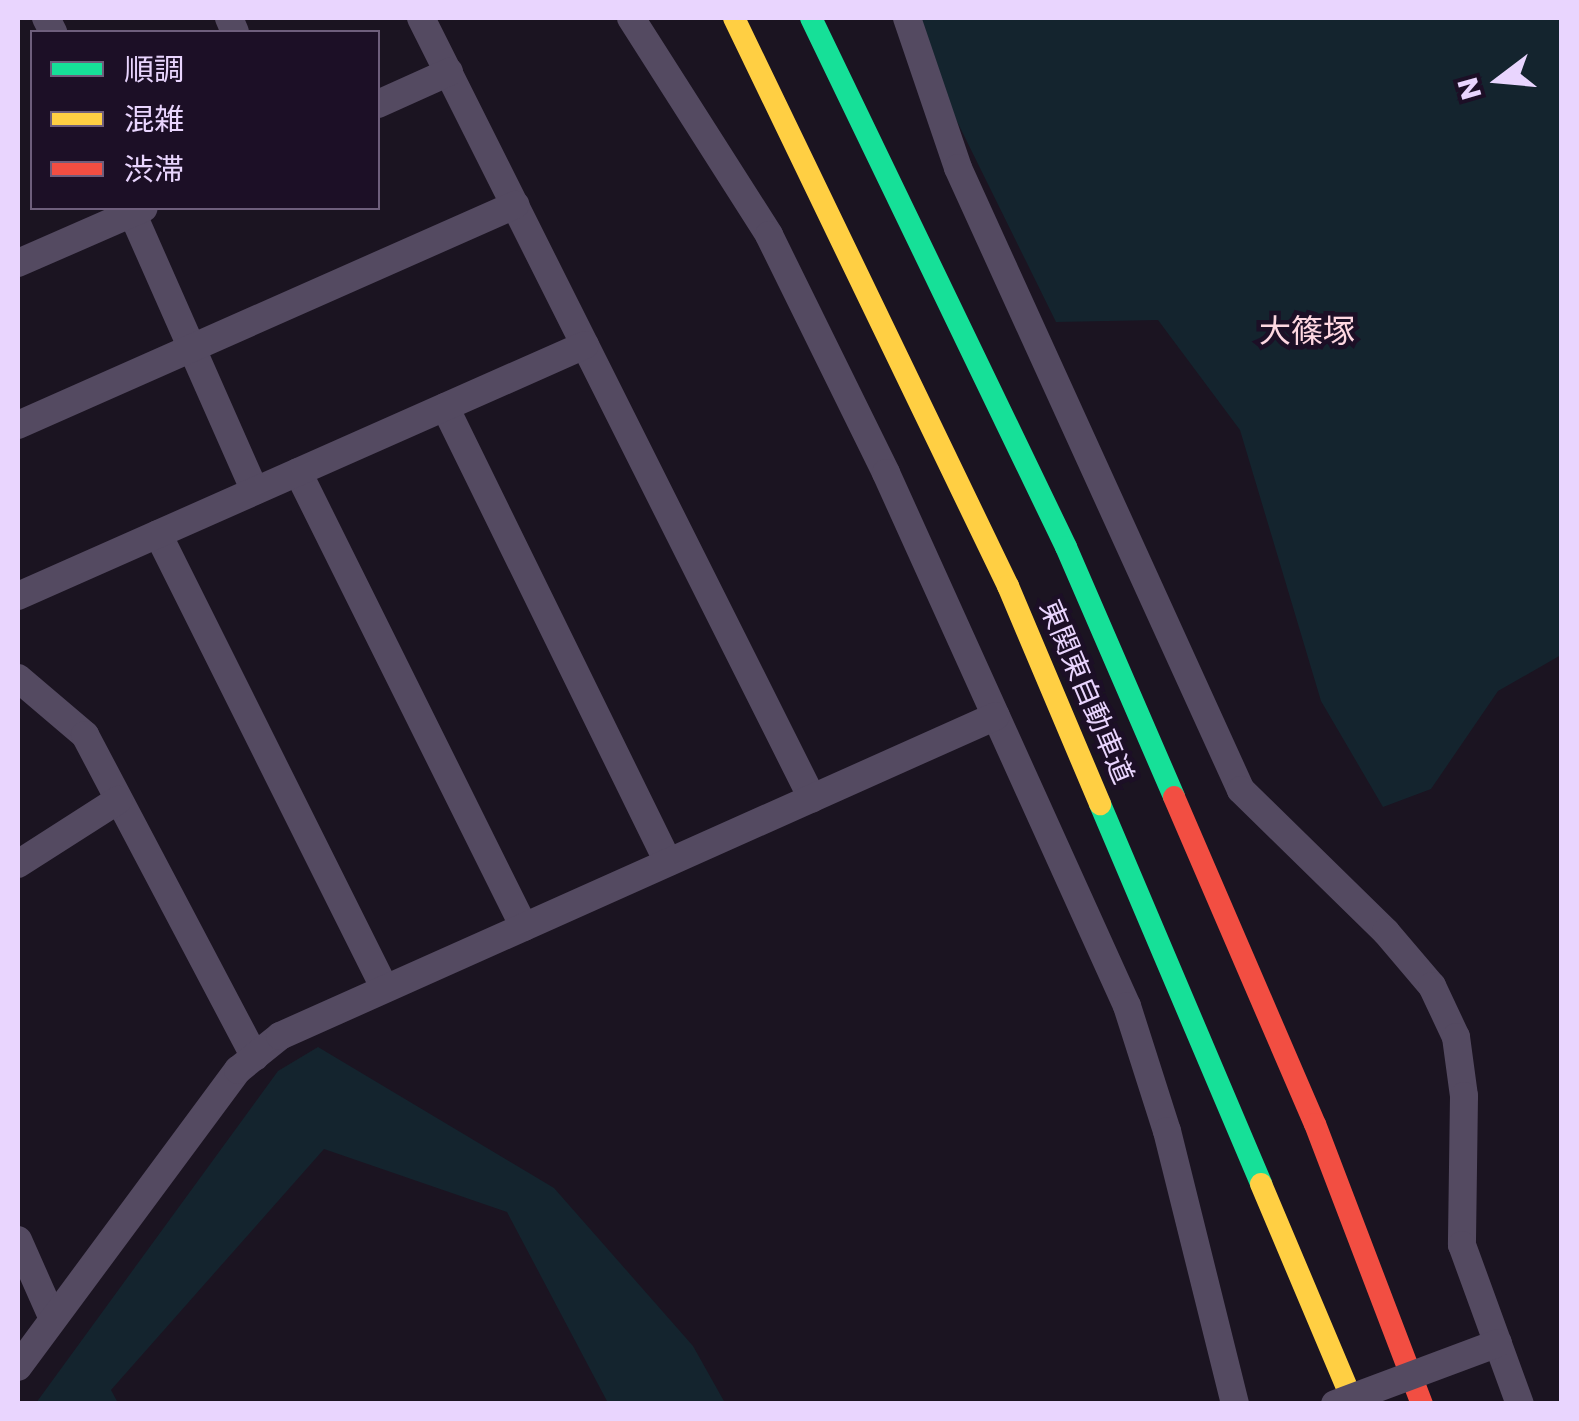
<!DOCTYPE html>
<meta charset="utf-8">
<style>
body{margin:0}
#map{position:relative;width:1579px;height:1421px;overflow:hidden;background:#1b1421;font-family:Poppins,"Noto Sans JP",sans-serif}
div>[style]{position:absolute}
.green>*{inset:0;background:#14242e}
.street>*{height:28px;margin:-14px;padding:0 14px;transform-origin:14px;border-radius:14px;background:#544a61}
.fast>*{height:22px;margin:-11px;padding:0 11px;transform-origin:11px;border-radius:11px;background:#16e098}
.slow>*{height:22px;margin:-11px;padding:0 11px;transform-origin:11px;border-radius:11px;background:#ffcf43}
.jam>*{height:22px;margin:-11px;padding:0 11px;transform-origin:11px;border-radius:11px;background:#f24e42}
.street-bridge>*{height:28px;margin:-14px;padding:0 14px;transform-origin:14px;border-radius:14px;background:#544a61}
span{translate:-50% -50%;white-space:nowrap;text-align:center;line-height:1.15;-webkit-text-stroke:9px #1c0f26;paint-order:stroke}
.street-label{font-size:28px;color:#e9d5fe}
.quarter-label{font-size:32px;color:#fed7e1}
.frame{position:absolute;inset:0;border:20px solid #e9d5fe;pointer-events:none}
.legend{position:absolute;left:30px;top:30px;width:350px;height:180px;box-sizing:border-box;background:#1c0f26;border:2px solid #6e5e7c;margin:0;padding:12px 18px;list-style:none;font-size:30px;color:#e9d5fe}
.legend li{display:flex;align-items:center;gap:20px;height:50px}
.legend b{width:50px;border:2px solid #6e5e7c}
.north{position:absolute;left:1449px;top:30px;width:100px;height:100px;-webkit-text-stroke:8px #1c0f26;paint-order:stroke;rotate:254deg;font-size:28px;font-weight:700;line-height:40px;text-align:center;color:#e9d5fe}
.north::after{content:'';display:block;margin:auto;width:35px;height:45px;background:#e9d5fe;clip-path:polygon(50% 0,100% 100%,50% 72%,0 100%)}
</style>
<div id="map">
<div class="green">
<i style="clip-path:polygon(906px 18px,1561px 18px,1561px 655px,1498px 691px,1431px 789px,1383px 807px,1321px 701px,1240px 430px,1158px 320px,1056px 322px)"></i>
<i style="clip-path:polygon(318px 1047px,554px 1188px,693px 1346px,725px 1403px,608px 1403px,507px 1212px,324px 1149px,111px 1390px,118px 1403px,36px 1403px,278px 1071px)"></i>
</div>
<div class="street">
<i style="left:46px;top:18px;width:16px;rotate:63deg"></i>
<i style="left:229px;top:18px;width:15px;rotate:67deg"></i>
<i style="left:421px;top:18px;width:873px;rotate:63.38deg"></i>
<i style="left:631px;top:18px;width:257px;rotate:57.5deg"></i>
<i style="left:769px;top:235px;width:265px;rotate:63.8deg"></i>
<i style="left:886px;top:473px;width:585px;rotate:65.67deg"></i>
<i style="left:1127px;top:1006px;width:131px;rotate:72.3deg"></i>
<i style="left:1167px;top:1131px;width:281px;rotate:76deg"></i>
<i style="left:907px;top:18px;width:158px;rotate:71.2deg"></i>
<i style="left:958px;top:168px;width:683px;rotate:65.54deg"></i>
<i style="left:1241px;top:790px;width:203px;rotate:44.4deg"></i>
<i style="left:1386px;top:932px;width:71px;rotate:49.6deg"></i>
<i style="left:1432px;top:986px;width:56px;rotate:64.8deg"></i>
<i style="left:1456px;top:1037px;width:60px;rotate:82.3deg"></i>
<i style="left:1464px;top:1096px;width:149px;rotate:90.8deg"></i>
<i style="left:1462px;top:1245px;width:169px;rotate:70deg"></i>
<i style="left:378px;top:104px;width:78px;rotate:-24.3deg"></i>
<i style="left:130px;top:208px;width:309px;rotate:66.2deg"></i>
<i style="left:18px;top:263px;width:137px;rotate:-23.6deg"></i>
<i style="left:445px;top:407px;width:507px;rotate:63.89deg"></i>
<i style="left:18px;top:425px;width:544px;rotate:-23.88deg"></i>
<i style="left:298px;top:472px;width:508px;rotate:63.59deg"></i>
<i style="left:158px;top:534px;width:508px;rotate:63.49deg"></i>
<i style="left:18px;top:596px;width:620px;rotate:-23.88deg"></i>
<i style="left:18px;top:678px;width:88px;rotate:40.4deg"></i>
<i style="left:85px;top:735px;width:364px;rotate:62.2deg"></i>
<i style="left:18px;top:864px;width:119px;rotate:-32.6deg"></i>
<i style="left:18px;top:1240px;width:86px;rotate:66.1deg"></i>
<i style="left:18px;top:1367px;width:370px;rotate:-53.5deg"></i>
<i style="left:238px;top:1070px;width:54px;rotate:-39deg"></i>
<i style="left:280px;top:1036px;width:784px;rotate:-24.08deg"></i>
</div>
<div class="fast">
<i style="left:811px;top:18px;width:587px;rotate:64.26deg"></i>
<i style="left:1066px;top:547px;width:272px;rotate:66.6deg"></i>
<i style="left:1100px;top:804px;width:413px;rotate:67deg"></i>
</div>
<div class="slow">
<i style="left:734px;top:18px;width:631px;rotate:64.25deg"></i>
<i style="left:1008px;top:586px;width:237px;rotate:67.1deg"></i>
<i style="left:1261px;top:1184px;width:239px;rotate:67.1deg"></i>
</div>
<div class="jam">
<i style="left:1174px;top:797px;width:356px;rotate:66.7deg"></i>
<i style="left:1315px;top:1124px;width:300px;rotate:69.1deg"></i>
</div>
<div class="street-bridge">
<i style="left:1335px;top:1404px;width:174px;rotate:-20.5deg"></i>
</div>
<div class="street-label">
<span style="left:1086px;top:692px;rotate:67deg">東関東自動車道</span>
</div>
<div class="quarter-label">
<span style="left:1307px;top:331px">大篠塚</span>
</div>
<div class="frame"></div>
<ul class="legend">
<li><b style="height:12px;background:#16e098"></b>順調</li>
<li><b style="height:12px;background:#ffcf43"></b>混雑</li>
<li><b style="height:12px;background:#f24e42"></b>渋滞</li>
</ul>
<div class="north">N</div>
</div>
